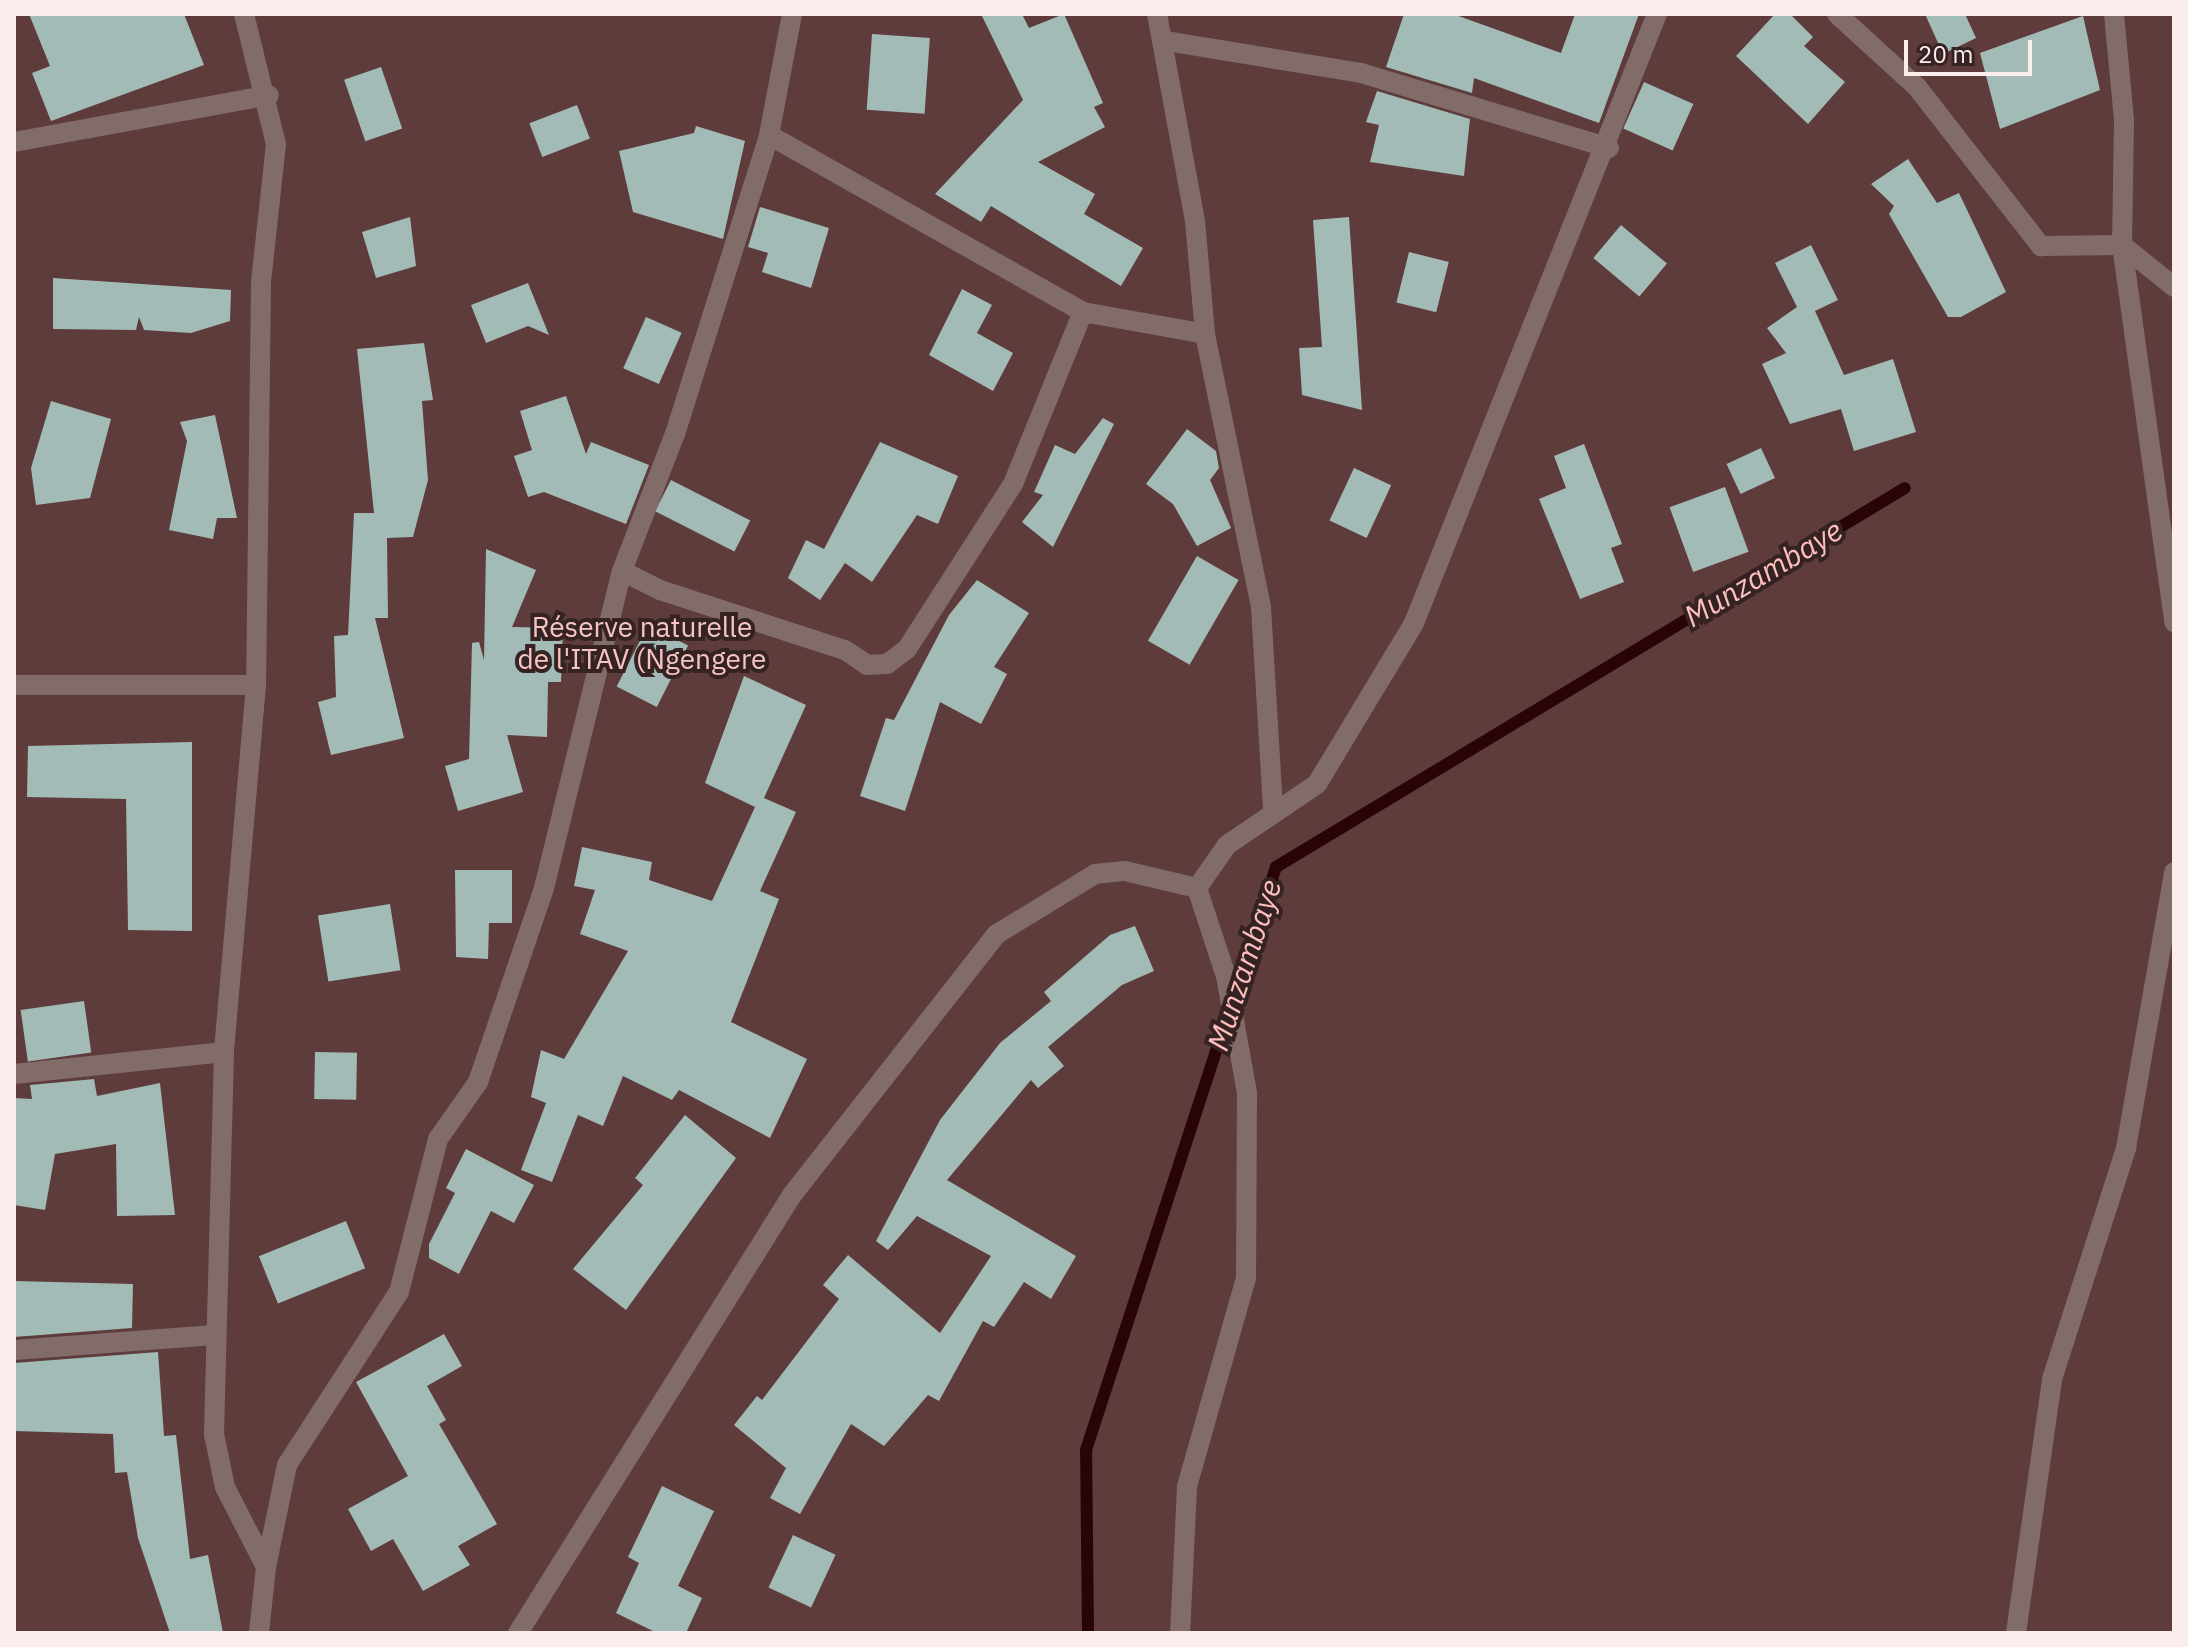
<!DOCTYPE html>
<meta charset="utf-8">
<style>
body{margin:0}
#map{position:relative;width:2188px;height:1647px;overflow:hidden;background:#342322;font-family:"IBM Plex Sans",sans-serif}
div>[style]{position:absolute}
.green>*{inset:0;background:#5e3c3b;transform-origin:0 0}
.stream>*{height:12px;margin:-6px;padding:0 6px;transform-origin:6px;border-radius:6px;background:#280406}
.building>*{inset:0;background:#a3bbb7;transform-origin:0 0}
.minor>*{height:20px;margin:-10px;padding:0 10px;transform-origin:10px;border-radius:10px;background:#826c6a}
span{translate:-50% -50%;white-space:nowrap;text-align:center;line-height:1.15;-webkit-text-stroke:8px #342322;paint-order:stroke}
.park-label{font-size:28px;color:#f6c5c3}
.water-label{font-size:30px;color:#ffbfbc;font-style:italic}
.frame{position:absolute;inset:0;border:16px solid #faedec;pointer-events:none}
.scale{position:absolute;left:1904px;top:40px;width:128px;height:36px;box-sizing:border-box;border:4px solid #faedec;border-top:0;padding-left:10px;font-size:24px;line-height:28px;white-space:nowrap;color:#faedec;-webkit-text-stroke:6px #342322;paint-order:stroke}
</style>
<div id="map">
<div class="green">
<i style="left:14px;top:14px;width:2160px;height:1619px"></i>
</div>
<div class="stream">
<i style="left:1088px;top:1633px;width:183px;rotate:-90.6deg"></i>
<i style="left:1086px;top:1450px;width:613px;rotate:-71.95deg"></i>
<i style="left:1276px;top:867px;width:734px;rotate:-31.07deg"></i>
</div>
<div class="building">
<i style="clip-path:polygon(29px 14px,184px 14px,204px 65px,51px 121px,32px 73px,50px 66px)"></i>
<i style="clip-path:polygon(981px 14px,1022px 14px,1029px 28px,1064px 14px,1103px 103px,1094px 107px,1105px 127px,1038px 162px,1095px 194px,1084px 214px,1143px 248px,1121px 286px,991px 206px,981px 222px,935px 194px,1023px 100px)"></i>
<i style="clip-path:polygon(1404px 14px,1453px 14px,1561px 53px,1575px 14px,1639px 14px,1599px 123px,1474px 78px,1472px 93px,1386px 67px)"></i>
<i style="clip-path:polygon(1775px 14px,1790px 14px,1813px 37px,1804px 46px,1845px 82px,1808px 124px,1736px 56px)"></i>
<i style="clip-path:polygon(1925px 14px,1965px 14px,1976px 38px,1943px 54px)"></i>
<i style="clip-path:polygon(2083px 16px,2100px 90px,2000px 129px,1980px 53px)"></i>
<i style="left:872px;top:34px;width:58px;height:76px;rotate:4deg"></i>
<i style="left:381px;top:67px;width:65px;height:39px;rotate:71deg"></i>
<i style="left:1644px;top:82px;width:54px;height:51px;rotate:24deg"></i>
<i style="clip-path:polygon(1377px 91px,1470px 119px,1464px 176px,1370px 162px,1379px 125px,1366px 122px)"></i>
<i style="left:577px;top:105px;width:36px;height:51px;rotate:69deg"></i>
<i style="clip-path:polygon(696px 126px,745px 141px,723px 239px,633px 212px,619px 151px,694px 133px)"></i>
<i style="clip-path:polygon(1908px 159px,1937px 203px,1959px 193px,2006px 292px,1961px 317px,1948px 317px,1889px 214px,1894px 206px,1871px 184px)"></i>
<i style="clip-path:polygon(760px 207px,829px 228px,811px 288px,762px 272px,768px 253px,748px 247px)"></i>
<i style="clip-path:polygon(410px 217px,416px 266px,376px 278px,362px 232px)"></i>
<i style="clip-path:polygon(1349px 217px,1362px 410px,1302px 395px,1299px 348px,1322px 347px,1313px 220px)"></i>
<i style="left:1621px;top:225px;width:60px;height:43px;rotate:40deg"></i>
<i style="clip-path:polygon(1811px 245px,1838px 300px,1815px 311px,1844px 375px,1893px 359px,1916px 432px,1854px 451px,1841px 409px,1790px 424px,1762px 364px,1786px 353px,1767px 328px,1797px 307px,1775px 263px)"></i>
<i style="left:1409px;top:252px;width:41px;height:52px;rotate:14deg"></i>
<i style="clip-path:polygon(53px 278px,231px 290px,230px 321px,191px 333px,144px 330px,139px 317px,136px 330px,53px 329px)"></i>
<i style="clip-path:polygon(528px 283px,549px 335px,528px 326px,486px 343px,471px 305px)"></i>
<i style="clip-path:polygon(962px 289px,992px 305px,977px 333px,1013px 353px,993px 391px,929px 355px)"></i>
<i style="left:646px;top:317px;width:39px;height:56px;rotate:24deg"></i>
<i style="clip-path:polygon(424px 343px,433px 400px,422px 401px,428px 480px,413px 537px,387px 538px,388px 618px,375px 618px,404px 738px,331px 755px,318px 702px,336px 697px,334px 636px,348px 635px,354px 513px,374px 513px,357px 349px)"></i>
<i style="clip-path:polygon(566px 396px,586px 454px,591px 442px,649px 465px,626px 524px,544px 492px,528px 497px,514px 456px,532px 450px,520px 411px)"></i>
<i style="clip-path:polygon(51px 401px,111px 419px,90px 498px,36px 505px,31px 468px)"></i>
<i style="clip-path:polygon(215px 415px,237px 518px,217px 518px,213px 539px,169px 530px,187px 441px,180px 422px)"></i>
<i style="clip-path:polygon(1103px 418px,1114px 424px,1053px 547px,1022px 522px,1043px 495px,1034px 492px,1055px 445px,1075px 454px)"></i>
<i style="clip-path:polygon(1187px 429px,1216px 451px,1219px 468px,1210px 480px,1231px 528px,1197px 546px,1173px 504px,1146px 484px)"></i>
<i style="clip-path:polygon(880px 442px,958px 476px,938px 524px,917px 515px,872px 582px,845px 563px,820px 600px,788px 578px,806px 540px,824px 549px)"></i>
<i style="clip-path:polygon(1584px 444px,1622px 544px,1611px 548px,1624px 582px,1580px 599px,1539px 499px,1566px 488px,1554px 456px)"></i>
<i style="left:1761px;top:448px;width:33px;height:38px;rotate:65deg"></i>
<i style="left:1354px;top:468px;width:41px;height:58px;rotate:25deg"></i>
<i style="left:671px;top:480px;width:89px;height:35px;rotate:27deg"></i>
<i style="left:1725px;top:487px;width:69px;height:59px;rotate:70deg"></i>
<i style="clip-path:polygon(486px 549px,536px 570px,512px 627px,563px 628px,561px 682px,548px 682px,547px 737px,507px 735px,523px 792px,458px 811px,445px 766px,469px 759px,472px 643px,479px 642px,484px 660px)"></i>
<i style="left:1197px;top:556px;width:48px;height:98px;rotate:30deg"></i>
<i style="clip-path:polygon(977px 580px,1029px 613px,994px 667px,1007px 674px,981px 724px,940px 702px,905px 811px,860px 796px,886px 718px,894px 720px,949px 615px)"></i>
<i style="left:648px;top:625px;width:45px;height:69px;rotate:27deg"></i>
<i style="clip-path:polygon(744px 676px,806px 705px,764px 798px,796px 812px,760px 891px,779px 899px,731px 1022px,807px 1059px,770px 1138px,679px 1090px,672px 1100px,623px 1076px,603px 1126px,578px 1115px,552px 1182px,521px 1170px,546px 1103px,531px 1097px,541px 1050px,564px 1059px,628px 951px,580px 934px,595px 890px,574px 886px,582px 847px,652px 862px,649px 880px,712px 901px,755px 807px,705px 783px)"></i>
<i style="clip-path:polygon(192px 742px,192px 931px,128px 930px,126px 799px,27px 797px,28px 746px)"></i>
<i style="clip-path:polygon(455px 870px,512px 870px,512px 923px,489px 923px,488px 959px,456px 957px)"></i>
<i style="left:390px;top:904px;width:67px;height:73px;rotate:81deg"></i>
<i style="clip-path:polygon(1135px 926px,1154px 971px,1122px 985px,1048px 1047px,1064px 1066px,1038px 1088px,1031px 1080px,947px 1180px,1076px 1256px,1051px 1299px,1024px 1282px,994px 1327px,983px 1321px,939px 1401px,928px 1395px,884px 1446px,851px 1424px,800px 1514px,770px 1498px,786px 1468px,734px 1425px,757px 1396px,762px 1400px,839px 1299px,823px 1285px,848px 1255px,940px 1333px,991px 1256px,917px 1216px,888px 1250px,876px 1241px,940px 1120px,1000px 1043px,1051px 1001px,1044px 992px,1110px 935px)"></i>
<i style="left:84px;top:1001px;width:52px;height:64px;rotate:82deg"></i>
<i style="left:315px;top:1052px;width:42px;height:47px;rotate:1deg"></i>
<i style="clip-path:polygon(94px 1079px,97px 1096px,160px 1083px,175px 1215px,117px 1216px,116px 1144px,55px 1154px,45px 1210px,14px 1205px,14px 1098px,32px 1099px,30px 1085px)"></i>
<i style="clip-path:polygon(685px 1115px,736px 1158px,626px 1310px,573px 1269px,643px 1185px,635px 1178px)"></i>
<i style="clip-path:polygon(466px 1149px,534px 1185px,514px 1223px,491px 1211px,459px 1274px,429px 1258px,429px 1244px,455px 1193px,446px 1188px)"></i>
<i style="left:346px;top:1221px;width:51px;height:94px;rotate:68deg"></i>
<i style="clip-path:polygon(14px 1281px,133px 1284px,132px 1328px,14px 1337px)"></i>
<i style="clip-path:polygon(444px 1334px,462px 1366px,427px 1386px,446px 1420px,439px 1424px,497px 1524px,458px 1546px,470px 1565px,423px 1591px,393px 1539px,371px 1551px,348px 1509px,408px 1476px,356px 1382px)"></i>
<i style="clip-path:polygon(158px 1352px,164px 1436px,176px 1435px,190px 1559px,208px 1555px,223px 1633px,170px 1633px,138px 1538px,127px 1472px,115px 1473px,113px 1434px,14px 1431px,14px 1363px)"></i>
<i style="clip-path:polygon(662px 1486px,714px 1511px,678px 1586px,702px 1598px,686px 1633px,657px 1633px,616px 1613px,639px 1563px,628px 1557px)"></i>
<i style="left:793px;top:1535px;width:47px;height:58px;rotate:25deg"></i>
</div>
<div class="minor">
<i style="left:244px;top:14px;width:134px;rotate:76.2deg"></i>
<i style="left:276px;top:144px;width:140px;rotate:96.2deg"></i>
<i style="left:261px;top:283px;width:402px;rotate:90.7deg"></i>
<i style="left:256px;top:685px;width:368px;rotate:95deg"></i>
<i style="left:224px;top:1052px;width:382px;rotate:91.5deg"></i>
<i style="left:214px;top:1434px;width:54px;rotate:78.3deg"></i>
<i style="left:225px;top:1487px;width:90px;rotate:62.9deg"></i>
<i style="left:266px;top:1567px;width:66px;rotate:96.1deg"></i>
<i style="left:1157px;top:14px;width:210px;rotate:79.6deg"></i>
<i style="left:1195px;top:221px;width:113px;rotate:84.9deg"></i>
<i style="left:1205px;top:334px;width:279px;rotate:78.4deg"></i>
<i style="left:1261px;top:607px;width:201px;rotate:86.6deg"></i>
<i style="left:1837px;top:14px;width:108px;rotate:42.4deg"></i>
<i style="left:1917px;top:87px;width:202px;rotate:52.1deg"></i>
<i style="left:2041px;top:246px;width:81px;rotate:-0.7deg"></i>
<i style="left:2122px;top:245px;width:67px;rotate:38.9deg"></i>
<i style="left:2114px;top:14px;width:106px;rotate:84.6deg"></i>
<i style="left:2124px;top:120px;width:125px;rotate:90.9deg"></i>
<i style="left:2122px;top:245px;width:381px;rotate:82.1deg"></i>
<i style="left:1166px;top:41px;width:198px;rotate:9.3deg"></i>
<i style="left:1361px;top:73px;width:259px;rotate:16.8deg"></i>
<i style="left:769px;top:135px;width:360px;rotate:29.4deg"></i>
<i style="left:1083px;top:312px;width:124px;rotate:10.2deg"></i>
<i style="left:14px;top:142px;width:259px;rotate:-10.4deg"></i>
<i style="left:622px;top:571px;width:42px;rotate:26.6deg"></i>
<i style="left:660px;top:590px;width:194px;rotate:18deg"></i>
<i style="left:845px;top:650px;width:27px;rotate:34deg"></i>
<i style="left:867px;top:665px;width:20px;rotate:-3deg"></i>
<i style="left:887px;top:664px;width:25px;rotate:-37deg"></i>
<i style="left:907px;top:649px;width:196px;rotate:-57.3deg"></i>
<i style="left:1013px;top:484px;width:186px;rotate:-67.9deg"></i>
<i style="left:14px;top:685px;width:242px"></i>
<i style="left:1197px;top:888px;width:52px;rotate:-55.1deg"></i>
<i style="left:1227px;top:845px;width:109px;rotate:-34.1deg"></i>
<i style="left:1317px;top:784px;width:188px;rotate:-58.9deg"></i>
<i style="left:1414px;top:623px;width:656px;rotate:-68.25deg"></i>
<i style="left:14px;top:1074px;width:211px;rotate:-6deg"></i>
<i style="left:14px;top:1350px;width:201px;rotate:-4.3deg"></i>
<i style="left:266px;top:1567px;width:104px;rotate:-78.4deg"></i>
<i style="left:287px;top:1465px;width:206px;rotate:-57.1deg"></i>
<i style="left:399px;top:1292px;width:158px;rotate:-75.7deg"></i>
<i style="left:438px;top:1139px;width:70px;rotate:-54.9deg"></i>
<i style="left:478px;top:1082px;width:205px;rotate:-71.2deg"></i>
<i style="left:544px;top:888px;width:326px;rotate:-76.2deg"></i>
<i style="left:622px;top:571px;width:147px;rotate:-68.9deg"></i>
<i style="left:675px;top:434px;width:313px;rotate:-72.5deg"></i>
<i style="left:769px;top:135px;width:123px;rotate:-79.2deg"></i>
<i style="left:518px;top:1633px;width:517px;rotate:-57.97deg"></i>
<i style="left:792px;top:1195px;width:332px;rotate:-51.9deg"></i>
<i style="left:997px;top:934px;width:115px;rotate:-31.5deg"></i>
<i style="left:1095px;top:874px;width:30px;rotate:-6deg"></i>
<i style="left:1125px;top:871px;width:74px;rotate:13.3deg"></i>
<i style="left:1197px;top:888px;width:93px;rotate:71.8deg"></i>
<i style="left:1226px;top:976px;width:119px;rotate:79.8deg"></i>
<i style="left:1247px;top:1093px;width:185px;rotate:90.3deg"></i>
<i style="left:1246px;top:1278px;width:217px;rotate:105.8deg"></i>
<i style="left:1187px;top:1487px;width:146px;rotate:92.7deg"></i>
<i style="left:2016px;top:1633px;width:257px;rotate:-81.9deg"></i>
<i style="left:2052px;top:1379px;width:243px;rotate:-72.2deg"></i>
<i style="left:2126px;top:1148px;width:280px;rotate:-80.1deg"></i>
</div>
<div class="park-label">
<span style="left:642px;top:643px">Réserve naturelle<br>de l'ITAV (Ngengere</span>
</div>
<div class="water-label">
<span style="left:1763px;top:573px;rotate:-31deg">Munzambaye</span>
<span style="left:1244px;top:965px;rotate:-72deg">Munzambaye</span>
</div>
<div class="frame"></div>
<div class="scale">20 m</div>
</div>
